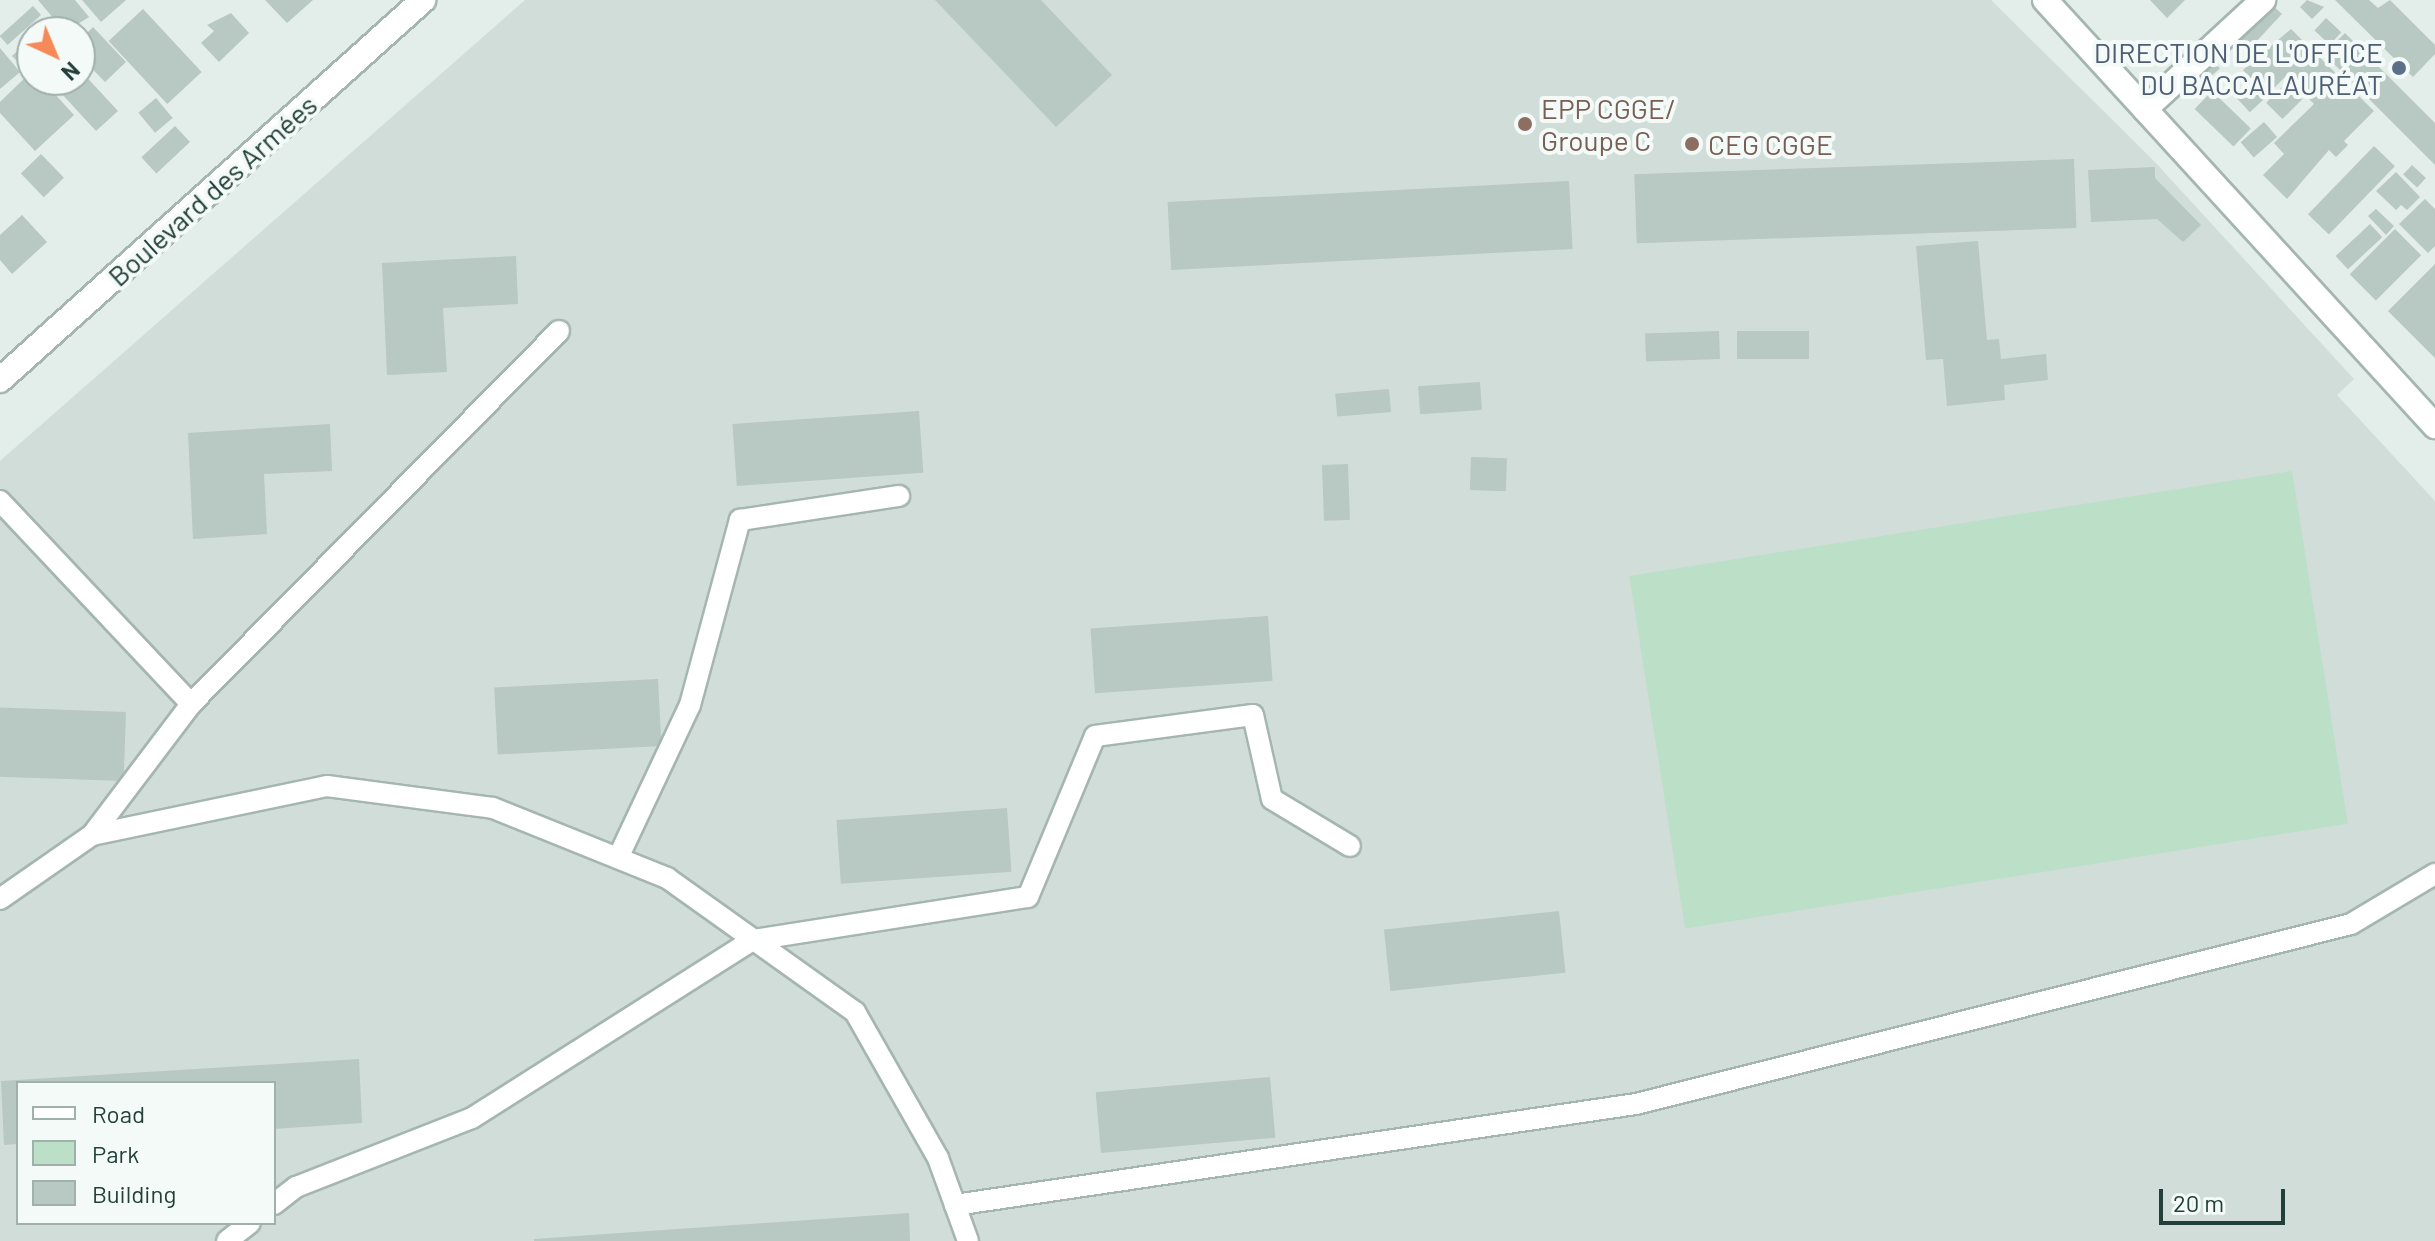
<!DOCTYPE html>
<meta charset="utf-8">
<style>
body{margin:0}
#map{position:relative;width:2435px;height:1241px;overflow:hidden;background:#e3ede9;font-family:Barlow,sans-serif}
div>[style]{position:absolute}
.built>*{inset:0;background:#d1ddd9}
.green>*{inset:0;background:#bbdfc7;transform-origin:0 0}
.building>*{inset:0;background:#b8c8c3;transform-origin:0 0}
.roads{filter:drop-shadow(2px 0 #a5b6b1) drop-shadow(-2px 0 #a5b6b1) drop-shadow(0 2px #a5b6b1) drop-shadow(0 -2px #a5b6b1)}
.lane>*{height:20px;margin:-10px;padding:0 10px;transform-origin:10px;border-radius:10px;background:#fff}
.street>*{height:24px;margin:-12px;padding:0 12px;transform-origin:12px;border-radius:12px;background:#fff}
.secondary>*{height:24px;margin:-12px;padding:0 12px;transform-origin:12px;border-radius:12px;background:#fff}
.dots>*{width:22px;height:22px;translate:-50% -50%;box-sizing:border-box;border:4px solid #f4faf7;border-radius:50%}
span{translate:-50% -50%;white-space:nowrap;text-align:center;line-height:1.15;-webkit-text-stroke:8px #f4faf7;paint-order:stroke}
.service-label{font-size:28px;color:#4e5e75}
.right{translate:-100% -50%;text-align:right}
.education-label{font-size:28px;color:#785e54}
.left{translate:0 -50%;text-align:left}
.street-label{font-size:28px;color:#224039}
.legend{position:absolute;left:16px;top:1081px;width:260px;height:144px;box-sizing:border-box;background:#f4faf7;border:2px solid #a0b0ab;margin:0;padding:10px 14px;list-style:none;font-size:24px;color:#224039}
.legend li{display:flex;align-items:center;gap:16px;height:40px}
.legend b{width:40px;border:2px solid #a0b0ab}
.north{position:absolute;left:16px;top:16px;width:80px;height:80px;box-sizing:border-box;background:#f4faf7;border:2px solid #a0b0ab;border-radius:50%;rotate:136deg;font-size:22px;font-weight:700;line-height:32px;text-align:center;color:#224039}
.north::after{content:'';display:block;margin:auto;width:28px;height:36px;background:#f68958;clip-path:polygon(50% 0,100% 100%,50% 72%,0 100%)}
.scale{position:absolute;left:2159px;top:1189px;width:126px;height:36px;box-sizing:border-box;border:4px solid #224039;border-top:0;padding-left:10px;font-size:24px;line-height:28px;white-space:nowrap;color:#224039;-webkit-text-stroke:6px #f4faf7;paint-order:stroke}
</style>
<div id="map">
<div class="built">
<i style="clip-path:polygon(evenodd,525px 0,1991px 0,2154px 161px,2354px 379px,2337px 395px,2435px 501px,2435px 1241px,0 1241px,0 461px,525px 0,18px 1083px,274px 1083px,274px 1223px,18px 1223px,18px 1083px)"></i>
</div>
<div class="green">
<i style="left:2292px;top:471px;width:357px;height:671px;rotate:81deg"></i>
</div>
<div class="building">
<i style="clip-path:polygon(38px 0,75px 0,89px 17px,65px 32px)"></i>
<i style="clip-path:polygon(82px 0,126px 0,101px 22px)"></i>
<i style="clip-path:polygon(265px 0,313px 0,287px 23px)"></i>
<i style="clip-path:polygon(935px 0,1041px 0,1112px 75px,1056px 127px)"></i>
<i style="clip-path:polygon(2150px 0,2185px 0,2167px 18px)"></i>
<i style="clip-path:polygon(2307px 0,2324px 7px,2312px 19px,2300px 7px)"></i>
<i style="clip-path:polygon(2335px 0,2369px 0,2378px 8px,2390px 0,2435px 45px,2435px 54px,2413px 77px)"></i>
<i style="left:2268px;top:1px;width:19px;height:52px;rotate:43deg"></i>
<i style="left:33px;top:6px;width:12px;height:45px;rotate:48deg"></i>
<i style="left:143px;top:9px;width:86px;height:47px;rotate:47deg"></i>
<i style="clip-path:polygon(231px 13px,249px 33px,219px 62px,201px 43px,214px 31px,207px 25px)"></i>
<i style="left:2326px;top:18px;width:21px;height:17px;rotate:43deg"></i>
<i style="clip-path:polygon(93px 27px,126px 62px,105px 82px,80px 56px,80px 40px)"></i>
<i style="clip-path:polygon(2291px 29px,2374px 111px,2344px 141px,2348px 145px,2336px 157px,2329px 150px,2287px 199px,2263px 175px,2284px 154px,2274px 143px,2314px 104px,2286px 76px,2267px 95px,2243px 70px)"></i>
<i style="clip-path:polygon(2345px 33px,2435px 123px,2435px 165px,2324px 54px)"></i>
<i style="clip-path:polygon(32px 37px,32px 66px,27px 71px,12px 56px)"></i>
<i style="clip-path:polygon(0 48px,20px 72px,0 89px)"></i>
<i style="left:2208px;top:55px;width:18px;height:34px;rotate:49deg"></i>
<i style="clip-path:polygon(80px 70px,118px 111px,96px 131px,49px 80px,80px 80px)"></i>
<i style="clip-path:polygon(32px 71px,32px 80px,42px 80px,74px 115px,35px 151px,0 113px,0 102px)"></i>
<i style="left:2286px;top:83px;width:23px;height:28px;rotate:45deg"></i>
<i style="left:2250px;top:86px;width:19px;height:18px;rotate:47deg"></i>
<i style="left:2212px;top:91px;width:54px;height:25px;rotate:44deg"></i>
<i style="left:156px;top:98px;width:26px;height:23px;rotate:50deg"></i>
<i style="left:2264px;top:122px;width:20px;height:31px;rotate:49deg"></i>
<i style="left:175px;top:126px;width:22px;height:46px;rotate:47deg"></i>
<i style="left:2374px;top:146px;width:29px;height:95px;rotate:44deg"></i>
<i style="left:41px;top:154px;width:33px;height:28px;rotate:46deg"></i>
<i style="left:2074px;top:159px;width:69px;height:440px;rotate:88deg"></i>
<i style="left:2412px;top:165px;width:19px;height:13px;rotate:43deg"></i>
<i style="clip-path:polygon(2155px 167px,2155px 178px,2201px 225px,2183px 242px,2157px 219px,2091px 222px,2088px 170px)"></i>
<i style="clip-path:polygon(2396px 172px,2420px 197px,2407px 210px,2401px 205px,2396px 210px,2376px 191px)"></i>
<i style="left:1569px;top:181px;width:68px;height:402px;rotate:87deg"></i>
<i style="clip-path:polygon(2425px 199px,2435px 209px,2435px 246px,2428px 253px,2399px 224px)"></i>
<i style="clip-path:polygon(2376px 209px,2394px 226px,2386px 235px,2368px 216px)"></i>
<i style="clip-path:polygon(22px 215px,47px 242px,12px 274px,0 260px,0 235px)"></i>
<i style="left:2370px;top:224px;width:18px;height:47px;rotate:47deg"></i>
<i style="left:2395px;top:229px;width:37px;height:64px;rotate:45deg"></i>
<i style="clip-path:polygon(1978px 241px,1987px 340px,1999px 339px,2001px 359px,2046px 354px,2048px 380px,2004px 385px,2005px 400px,1947px 406px,1943px 359px,1926px 360px,1916px 246px)"></i>
<i style="clip-path:polygon(516px 256px,518px 304px,443px 308px,447px 372px,387px 375px,382px 263px)"></i>
<i style="clip-path:polygon(2435px 264px,2435px 358px,2388px 311px)"></i>
<i style="left:1719px;top:331px;width:28px;height:74px;rotate:88deg"></i>
<i style="left:1737px;top:331px;width:72px;height:28px"></i>
<i style="left:1480px;top:382px;width:28px;height:62px;rotate:86deg"></i>
<i style="left:1389px;top:389px;width:23px;height:54px;rotate:85deg"></i>
<i style="left:919px;top:411px;width:62px;height:187px;rotate:86deg"></i>
<i style="clip-path:polygon(330px 424px,332px 471px,264px 474px,267px 534px,193px 539px,188px 433px)"></i>
<i style="left:1471px;top:457px;width:36px;height:33px;rotate:2deg"></i>
<i style="left:1348px;top:464px;width:56px;height:26px;rotate:88deg"></i>
<i style="left:1268px;top:616px;width:65px;height:178px;rotate:86deg"></i>
<i style="left:658px;top:679px;width:67px;height:164px;rotate:87deg"></i>
<i style="left:126px;top:712px;width:69px;height:126px;rotate:92deg"></i>
<i style="left:1007px;top:808px;width:64px;height:171px;rotate:86deg"></i>
<i style="left:1559px;top:911px;width:62px;height:176px;rotate:84deg"></i>
<i style="clip-path:polygon(359px 1059px,362px 1123px,274px 1129px,274px 1083px,18px 1083px,18px 1144px,4px 1145px,1px 1081px)"></i>
<i style="left:1270px;top:1077px;width:61px;height:175px;rotate:85deg"></i>
<i style="clip-path:polygon(909px 1213px,910px 1241px,534px 1241px,534px 1239px)"></i>
</div>
<div class="roads">
<div class="lane">
<i style="left:0;top:501px;width:279px;rotate:46.7deg"></i>
<i style="left:92px;top:835px;width:164px;rotate:-52.9deg"></i>
<i style="left:191px;top:704px;width:524px;rotate:-45.39deg"></i>
<i style="left:618px;top:858px;width:169px;rotate:-64.8deg"></i>
<i style="left:690px;top:705px;width:192px;rotate:-74.9deg"></i>
<i style="left:740px;top:520px;width:161px;rotate:-8.6deg"></i>
<i style="left:0;top:899px;width:112px;rotate:-34.8deg"></i>
<i style="left:92px;top:835px;width:240px;rotate:-11.8deg"></i>
<i style="left:327px;top:786px;width:167px;rotate:7.5deg"></i>
<i style="left:493px;top:808px;width:188px;rotate:21.9deg"></i>
<i style="left:667px;top:878px;width:231px;rotate:35.5deg"></i>
<i style="left:855px;top:1012px;width:168px;rotate:60.4deg"></i>
<i style="left:938px;top:1158px;width:88px;rotate:70.1deg"></i>
<i style="left:274px;top:1204px;width:28px;rotate:-38deg"></i>
<i style="left:296px;top:1187px;width:189px;rotate:-21.4deg"></i>
<i style="left:472px;top:1118px;width:333px;rotate:-32.4deg"></i>
<i style="left:753px;top:940px;width:278px;rotate:-8.9deg"></i>
<i style="left:1028px;top:897px;width:174px;rotate:-67.4deg"></i>
<i style="left:1095px;top:736px;width:159px;rotate:-7.6deg"></i>
<i style="left:1253px;top:715px;width:86px;rotate:77.3deg"></i>
<i style="left:1272px;top:799px;width:91px;rotate:31.1deg"></i>
<i style="left:955px;top:1205px;width:688px;rotate:-8.44deg"></i>
<i style="left:1636px;top:1104px;width:737px;rotate:-14.13deg"></i>
<i style="left:2351px;top:924px;width:98px;rotate:-30.8deg"></i>
<i style="left:227px;top:1241px;width:29px;rotate:-38deg"></i>
</div>
<div class="street">
<i style="left:2045px;top:0;width:578px;rotate:47.53deg"></i>
<i style="left:2145px;top:109px;width:161px;rotate:-42.7deg"></i>
</div>
<div class="secondary">
<i style="left:0;top:380px;width:569px;rotate:-41.93deg"></i>
</div>
</div>
<div class="dots">
<i style="left:2399px;top:68px;background:#5c6f8a"></i>
<i style="left:1525px;top:124px;background:#8d6e63"></i>
<i style="left:1692px;top:144px;background:#8d6e63"></i>
</div>
<div class="service-label">
<span class="right" style="left:2383px;top:68px">DIRECTION DE L'OFFICE<br>DU BACCALAURÉAT</span>
</div>
<div class="education-label">
<span class="left" style="left:1541px;top:124px">EPP CGGE/<br>Groupe C</span>
<span class="left" style="left:1708px;top:144px">CEG CGGE</span>
</div>
<div class="street-label">
<span style="left:212px;top:190px;rotate:-42deg">Boulevard des Armées</span>
</div>
<ul class="legend">
<li><b style="height:10px;background:#fff"></b>Road</li>
<li><b style="height:22px;background:#bbdfc7"></b>Park</li>
<li><b style="height:22px;background:#b8c8c3"></b>Building</li>
</ul>
<div class="north">N</div>
<div class="scale">20 m</div>
</div>
